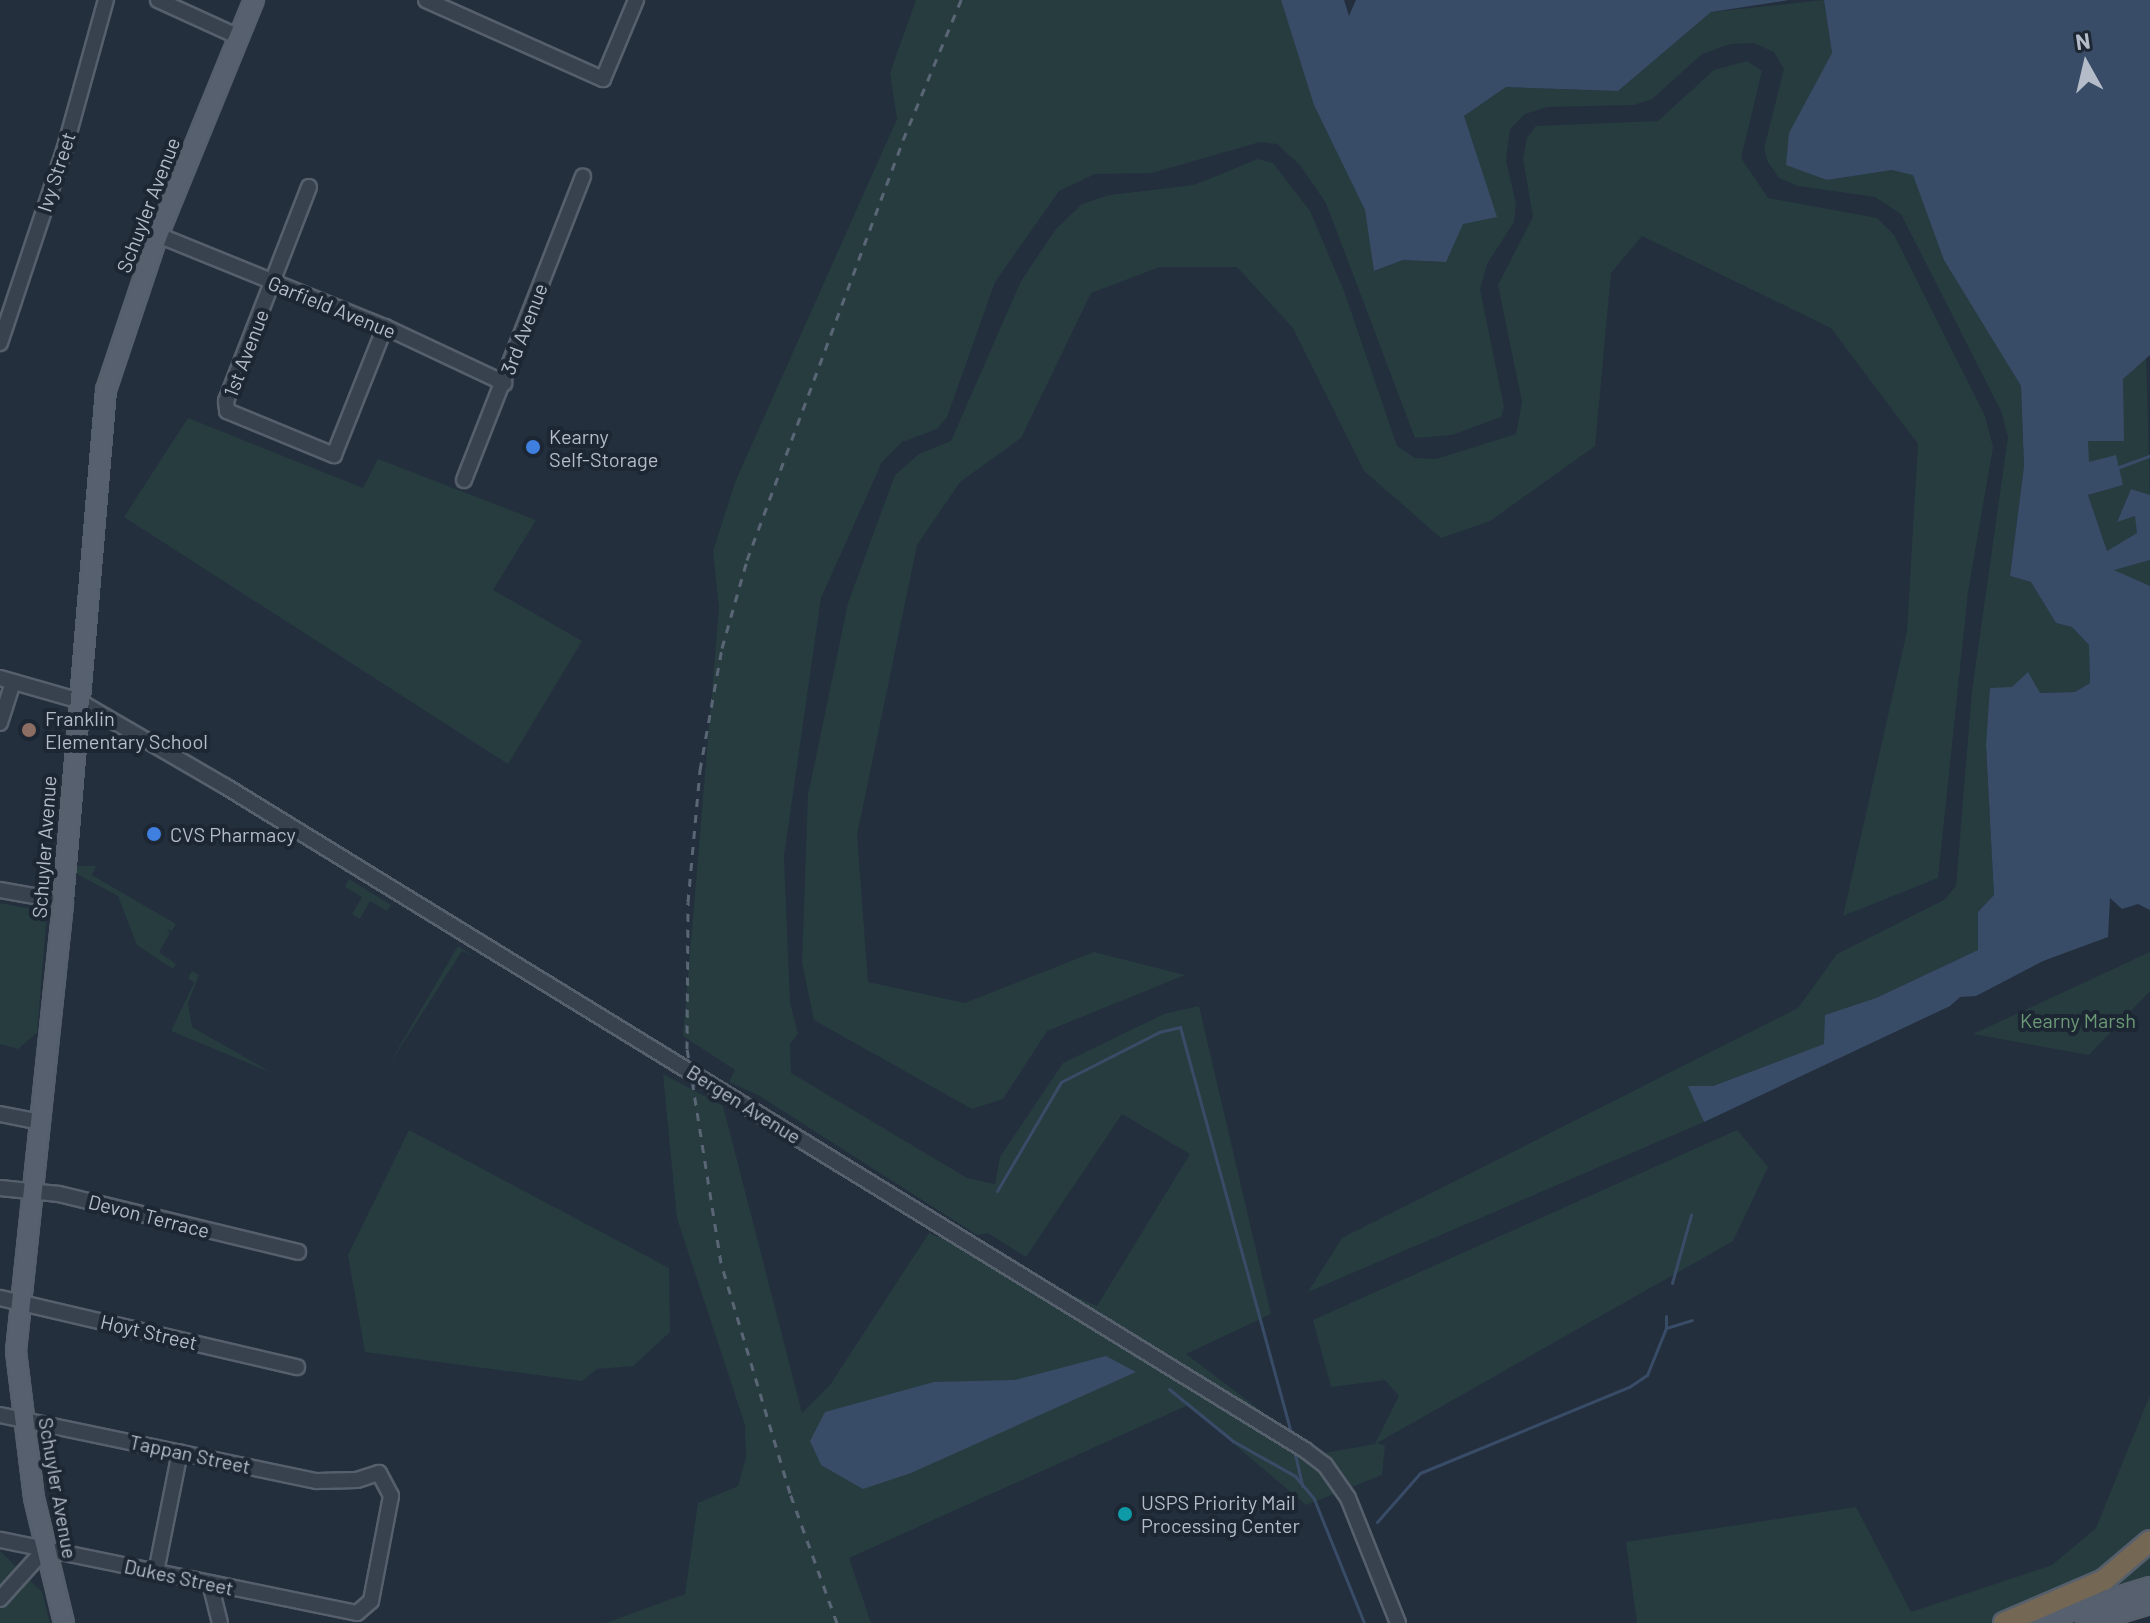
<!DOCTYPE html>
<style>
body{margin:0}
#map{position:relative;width:2150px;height:1623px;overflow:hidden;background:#242f3e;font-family:Barlow,sans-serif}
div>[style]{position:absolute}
.green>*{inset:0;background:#263c3f}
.water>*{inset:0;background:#394c67}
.stream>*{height:3px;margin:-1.5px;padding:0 1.5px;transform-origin:1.5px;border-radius:1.5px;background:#394c67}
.roads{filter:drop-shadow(2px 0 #565f6c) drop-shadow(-2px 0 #565f6c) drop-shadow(0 2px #565f6c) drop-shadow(0 -2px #565f6c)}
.minor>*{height:14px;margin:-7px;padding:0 7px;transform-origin:7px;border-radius:7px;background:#38414e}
.major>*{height:18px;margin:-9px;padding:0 9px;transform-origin:9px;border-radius:9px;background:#56606e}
.highway>*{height:20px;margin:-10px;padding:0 10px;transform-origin:10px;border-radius:10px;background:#746855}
.rail>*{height:3px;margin-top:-1.5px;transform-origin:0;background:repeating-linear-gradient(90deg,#5a6575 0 8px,transparent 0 16px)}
.dots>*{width:22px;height:22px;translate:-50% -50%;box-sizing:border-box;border:4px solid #1d2633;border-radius:50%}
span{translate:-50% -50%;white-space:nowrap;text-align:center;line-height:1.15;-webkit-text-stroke:8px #1d2633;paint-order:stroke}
.street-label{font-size:20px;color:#b4bcc9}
.poi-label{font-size:20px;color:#b4bcc9}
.left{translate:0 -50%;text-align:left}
.park-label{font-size:20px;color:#6b9a76}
.north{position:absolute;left:2046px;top:24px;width:80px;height:80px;-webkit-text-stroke:6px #1d2633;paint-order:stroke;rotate:352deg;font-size:22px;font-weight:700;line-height:32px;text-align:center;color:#b4bcc9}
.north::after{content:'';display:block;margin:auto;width:28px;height:36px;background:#b4bcc9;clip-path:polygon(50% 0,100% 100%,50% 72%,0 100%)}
</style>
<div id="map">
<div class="green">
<i style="clip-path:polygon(916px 0,1281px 0,1315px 105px,1365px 210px,1375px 271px,1403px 260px,1446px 262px,1464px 116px,1506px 87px,1618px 91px,1711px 12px,1824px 0,1832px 53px,1821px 77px,1827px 180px,1892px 170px,1913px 174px,1945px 260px,2021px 386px,2024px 466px,2010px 576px,2031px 582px,2056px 623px,2072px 627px,2089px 645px,2090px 683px,2075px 692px,2039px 693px,1986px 745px,1994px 895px,1978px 912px,1978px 950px,1876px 998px,1825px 1015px,1825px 1044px,1713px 1086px,1689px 1086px,1704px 1122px,1308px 1292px,1342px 1238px,1798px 1008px,1837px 954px,1944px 900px,1956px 886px,1972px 691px,2008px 437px,2001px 411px,1901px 214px,1875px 197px,1798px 186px,1779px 178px,1768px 162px,1764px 149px,1784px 69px,1774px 52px,1754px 43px,1730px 44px,1702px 54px,1652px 99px,1634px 105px,1547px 107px,1525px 114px,1510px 129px,1506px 160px,1516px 204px,1514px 222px,1487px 264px,1480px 289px,1504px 407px,1501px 417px,1452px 435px,1415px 438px,1326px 203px,1300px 165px,1277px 144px,1260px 142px,1152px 173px,1095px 174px,1059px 191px,995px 282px,947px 417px,937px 429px,902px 442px,882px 462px,821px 598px,784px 856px,790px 1003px,798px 1034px,790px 1044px,791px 1073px,967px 1178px,995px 1184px,1000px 1157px,1063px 1063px,1164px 1014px,1199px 1006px,1271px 1314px,1186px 1354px,1318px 1454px,1375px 1444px,1399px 1396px,1385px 1380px,1331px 1387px,1313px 1320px,1737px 1130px,1768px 1167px,1733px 1241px,1377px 1443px,1385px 1446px,1382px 1475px,1306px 1505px,1188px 1405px,849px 1558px,871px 1623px,606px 1623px,685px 1594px,698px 1503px,738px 1486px,746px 1457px,745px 1425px,677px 1218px,663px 1074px,723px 1106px,802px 1413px,830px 1385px,929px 1233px,1097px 1306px,1190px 1154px,1122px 1114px,1026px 1257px,988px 1233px,977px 1235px,758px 1095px,729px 1082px,735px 1070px,683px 1036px,719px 608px,713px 551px,736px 480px,897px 119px,890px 73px)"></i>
<i style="clip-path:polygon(1747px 61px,1762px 71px,1741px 158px,1768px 198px,1877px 218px,1894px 235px,1985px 416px,1993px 447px,1968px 592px,1938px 878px,1843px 916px,1907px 631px,1918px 444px,1831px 328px,1642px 236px,1611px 273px,1595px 446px,1490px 521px,1441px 538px,1364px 471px,1293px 328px,1237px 267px,1160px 267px,1091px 293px,1021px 438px,960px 482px,917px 545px,857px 835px,868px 982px,965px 1003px,1094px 952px,1185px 975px,1047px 1031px,1003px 1099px,972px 1109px,814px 1020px,802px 963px,808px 795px,848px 603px,895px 475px,919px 454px,951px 441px,1021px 281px,1056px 229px,1082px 204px,1110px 195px,1194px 185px,1258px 159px,1273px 163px,1310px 211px,1344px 291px,1397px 446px,1415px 458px,1436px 459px,1516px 434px,1522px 402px,1498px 285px,1533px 217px,1523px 158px,1527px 138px,1536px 126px,1658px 121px,1714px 70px)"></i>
<i style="clip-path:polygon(2146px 355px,2150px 495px,2131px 489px,2117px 521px,2136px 516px,2137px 533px,2107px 551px,2088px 495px,2123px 485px,2088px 462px,2088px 440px,2123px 441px,2123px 379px)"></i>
<i style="clip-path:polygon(188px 418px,363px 488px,378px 459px,536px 520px,493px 590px,582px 641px,508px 764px,124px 517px)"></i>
<i style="clip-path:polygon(2150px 560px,2150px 586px,2112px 570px)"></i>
<i style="clip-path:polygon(77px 866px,96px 866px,92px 875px,176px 924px,172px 931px,166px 929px,170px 933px,159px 952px,176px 964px,173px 969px,137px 945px,118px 896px,75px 873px)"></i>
<i style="clip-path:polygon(349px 879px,391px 905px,387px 911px,370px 901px,360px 919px,352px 914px,362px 897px,345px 887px)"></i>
<i style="clip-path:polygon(0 903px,47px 912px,37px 1033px,18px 1049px,0 1044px)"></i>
<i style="clip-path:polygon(458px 946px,474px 957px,462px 951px,387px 1068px)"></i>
<i style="clip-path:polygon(2150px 952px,2150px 991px,2089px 1055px,1973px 1034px)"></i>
<i style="clip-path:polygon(192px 971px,199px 975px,188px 1003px,192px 1027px,272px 1073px,171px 1031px,194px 983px,188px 978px)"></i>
<i style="clip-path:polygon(409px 1130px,669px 1268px,670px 1332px,633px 1366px,597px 1369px,582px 1381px,365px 1352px,348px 1255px)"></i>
<i style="clip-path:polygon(2150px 1395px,2150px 1587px,2112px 1598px,2104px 1580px,2004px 1623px,1637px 1623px,1626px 1542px,1856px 1507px,1911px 1612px,2052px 1565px,2096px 1528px)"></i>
<i style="clip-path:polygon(0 1551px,42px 1592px,50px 1623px,0 1623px)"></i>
</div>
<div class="water">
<i style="clip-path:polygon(1281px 0,1344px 0,1349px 16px,1356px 0,1789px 0,1711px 12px,1618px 91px,1506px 87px,1464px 116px,1497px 217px,1463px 224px,1446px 262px,1403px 260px,1374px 271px,1365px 210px,1314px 105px)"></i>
<i style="clip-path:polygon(1824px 0,2150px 0,2150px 355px,2123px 379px,2124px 441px,2088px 441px,2089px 462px,2116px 455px,2123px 485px,2088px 495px,2107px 551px,2137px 533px,2135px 516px,2117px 522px,2131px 489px,2150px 495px,2150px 560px,2114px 570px,2150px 586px,2150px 910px,2138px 904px,2122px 909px,2110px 898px,2108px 937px,2043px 961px,1976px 996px,1960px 997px,1950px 1006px,1704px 1122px,1688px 1086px,1713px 1086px,1824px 1044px,1825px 1015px,1876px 998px,1978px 950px,1978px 912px,1994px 895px,1986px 745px,1990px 688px,2012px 687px,2028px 672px,2040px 693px,2075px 692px,2090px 683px,2089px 645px,2072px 627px,2056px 623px,2031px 582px,2010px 576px,2024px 466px,2021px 386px,1944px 260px,1913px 175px,1892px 170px,1827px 180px,1786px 165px,1789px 133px,1832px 53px)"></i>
<i style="clip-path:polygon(1106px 1356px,1136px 1372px,911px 1473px,863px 1489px,821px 1465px,810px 1441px,825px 1412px,934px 1382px,1015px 1380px)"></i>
</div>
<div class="stream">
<i style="left:2119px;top:467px;width:33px;rotate:-20deg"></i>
<i style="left:997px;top:1191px;width:126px;rotate:-59.6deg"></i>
<i style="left:1061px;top:1082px;width:110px;rotate:-27deg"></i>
<i style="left:1159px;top:1032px;width:22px;rotate:-13deg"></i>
<i style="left:1180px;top:1027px;width:422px;rotate:74.7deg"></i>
<i style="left:1672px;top:1283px;width:71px;rotate:-74.4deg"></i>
<i style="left:1666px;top:1328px;width:12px;rotate:-90deg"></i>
<i style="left:1169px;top:1389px;width:82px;rotate:39.1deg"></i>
<i style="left:1233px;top:1441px;width:71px;rotate:29.4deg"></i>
<i style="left:1295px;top:1476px;width:30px;rotate:50deg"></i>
<i style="left:1314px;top:1499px;width:134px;rotate:68deg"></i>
<i style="left:1294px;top:1450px;width:37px;rotate:77deg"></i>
<i style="left:1377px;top:1522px;width:65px;rotate:-48.7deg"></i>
<i style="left:1420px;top:1473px;width:226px;rotate:-22.4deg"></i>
<i style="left:1629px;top:1387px;width:22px;rotate:-34deg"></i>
<i style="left:1647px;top:1375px;width:51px;rotate:-68deg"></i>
<i style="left:1666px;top:1328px;width:27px;rotate:-17deg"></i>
</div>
<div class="roads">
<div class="minor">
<i style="left:158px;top:0;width:89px;rotate:24.6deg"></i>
<i style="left:426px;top:0;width:194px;rotate:24.1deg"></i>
<i style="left:603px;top:79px;width:86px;rotate:-67.3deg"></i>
<i style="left:309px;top:187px;width:230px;rotate:111.2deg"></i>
<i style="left:226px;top:401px;width:10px;rotate:84deg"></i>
<i style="left:227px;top:411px;width:116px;rotate:22.4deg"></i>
<i style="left:334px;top:455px;width:138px;rotate:-68.3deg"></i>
<i style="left:158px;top:235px;width:245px;rotate:22.1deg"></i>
<i style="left:385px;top:327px;width:132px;rotate:25.2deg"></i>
<i style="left:0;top:343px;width:202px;rotate:-71.6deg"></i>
<i style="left:64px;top:151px;width:157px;rotate:-74.5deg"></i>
<i style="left:464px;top:480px;width:326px;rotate:-68.6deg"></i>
<i style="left:0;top:678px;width:80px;rotate:15.9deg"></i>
<i style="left:77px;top:700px;width:171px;rotate:30.2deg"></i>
<i style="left:225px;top:786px;width:1268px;rotate:31.58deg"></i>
<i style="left:1305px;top:1450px;width:25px;rotate:37deg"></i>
<i style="left:1325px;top:1465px;width:40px;rotate:55.1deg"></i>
<i style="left:1348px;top:1498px;width:135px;rotate:68.2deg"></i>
<i style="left:0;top:723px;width:43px;rotate:-72.4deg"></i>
<i style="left:0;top:890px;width:47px;rotate:9.9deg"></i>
<i style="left:0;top:1114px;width:42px;rotate:11deg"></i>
<i style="left:0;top:1188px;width:59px;rotate:5.8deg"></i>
<i style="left:59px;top:1194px;width:246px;rotate:13.6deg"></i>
<i style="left:0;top:1298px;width:305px;rotate:13.1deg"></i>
<i style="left:0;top:1415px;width:324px;rotate:11.8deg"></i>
<i style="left:317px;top:1481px;width:40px;rotate:-1.4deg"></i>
<i style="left:357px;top:1480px;width:23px;rotate:-18deg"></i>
<i style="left:379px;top:1473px;width:26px;rotate:62deg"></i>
<i style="left:391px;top:1496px;width:107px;rotate:100.8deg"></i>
<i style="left:371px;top:1601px;width:18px;rotate:139deg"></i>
<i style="left:357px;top:1613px;width:364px;rotate:-168.4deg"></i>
<i style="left:156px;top:1572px;width:122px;rotate:-78.7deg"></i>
<i style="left:210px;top:1583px;width:41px;rotate:76deg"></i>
<i style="left:0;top:1599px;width:67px;rotate:-48deg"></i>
</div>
<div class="major">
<i style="left:64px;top:1623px;width:129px;rotate:-103.5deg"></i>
<i style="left:34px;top:1498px;width:148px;rotate:-97deg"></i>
<i style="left:16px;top:1351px;width:452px;rotate:-84deg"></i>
<i style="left:63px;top:901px;width:513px;rotate:-85.19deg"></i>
<i style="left:106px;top:390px;width:163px;rotate:-71.5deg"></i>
<i style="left:158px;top:235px;width:254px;rotate:-67.8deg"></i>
<i style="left:2033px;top:1623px;width:122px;rotate:-17.1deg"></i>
<i style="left:2086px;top:1623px;width:67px;rotate:-16.5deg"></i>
</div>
<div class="highway">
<i style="left:2004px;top:1623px;width:109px;rotate:-23.3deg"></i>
<i style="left:2104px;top:1580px;width:60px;rotate:-40.3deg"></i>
</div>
</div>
<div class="rail">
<i style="left:837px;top:1623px;width:138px;rotate:-109.9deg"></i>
<i style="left:790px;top:1493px;width:240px;rotate:-106.7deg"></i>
<i style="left:721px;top:1263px;width:217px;rotate:-99deg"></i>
<i style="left:687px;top:1049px;width:147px;rotate:-89.6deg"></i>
<i style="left:688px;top:902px;width:133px;rotate:-84.8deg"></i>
<i style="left:700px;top:770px;width:124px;rotate:-79.8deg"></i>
<i style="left:722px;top:648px;width:91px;rotate:-74.1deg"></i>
<i style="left:747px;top:560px;width:448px;rotate:-69.6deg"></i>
<i style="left:903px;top:140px;width:152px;rotate:-67.5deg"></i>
</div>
<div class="dots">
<i style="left:533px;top:447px;background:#3f7fe0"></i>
<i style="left:29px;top:730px;background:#8d6e63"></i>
<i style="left:154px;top:834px;background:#3f7fe0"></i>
<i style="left:1125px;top:1514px;background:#0f9aa8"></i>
</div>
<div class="street-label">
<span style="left:56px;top:172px;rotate:-72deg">Ivy Street</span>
<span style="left:148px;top:205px;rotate:-69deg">Schuyler Avenue</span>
<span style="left:332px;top:307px;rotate:22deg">Garfield Avenue</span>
<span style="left:524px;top:329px;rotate:-69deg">3rd Avenue</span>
<span style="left:246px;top:353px;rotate:-69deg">1st Avenue</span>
<span style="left:44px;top:847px;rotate:-86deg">Schuyler Avenue</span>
<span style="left:744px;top:1104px;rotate:32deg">Bergen Avenue</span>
<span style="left:149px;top:1216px;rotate:14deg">Devon Terrace</span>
<span style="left:149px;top:1332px;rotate:13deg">Hoyt Street</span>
<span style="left:190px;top:1454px;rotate:12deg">Tappan Street</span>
<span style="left:58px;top:1488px;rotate:80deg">Schuyler Avenue</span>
<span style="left:179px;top:1577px;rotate:12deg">Dukes Street</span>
</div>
<div class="poi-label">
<span class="left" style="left:549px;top:448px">Kearny<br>Self-Storage</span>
<span class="left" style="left:45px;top:730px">Franklin<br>Elementary School</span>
<span class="left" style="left:170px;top:834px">CVS Pharmacy</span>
<span class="left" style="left:1141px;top:1514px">USPS Priority Mail<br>Processing Center</span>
</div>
<div class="park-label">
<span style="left:2078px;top:1020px">Kearny Marsh</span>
</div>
<div class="north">N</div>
</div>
